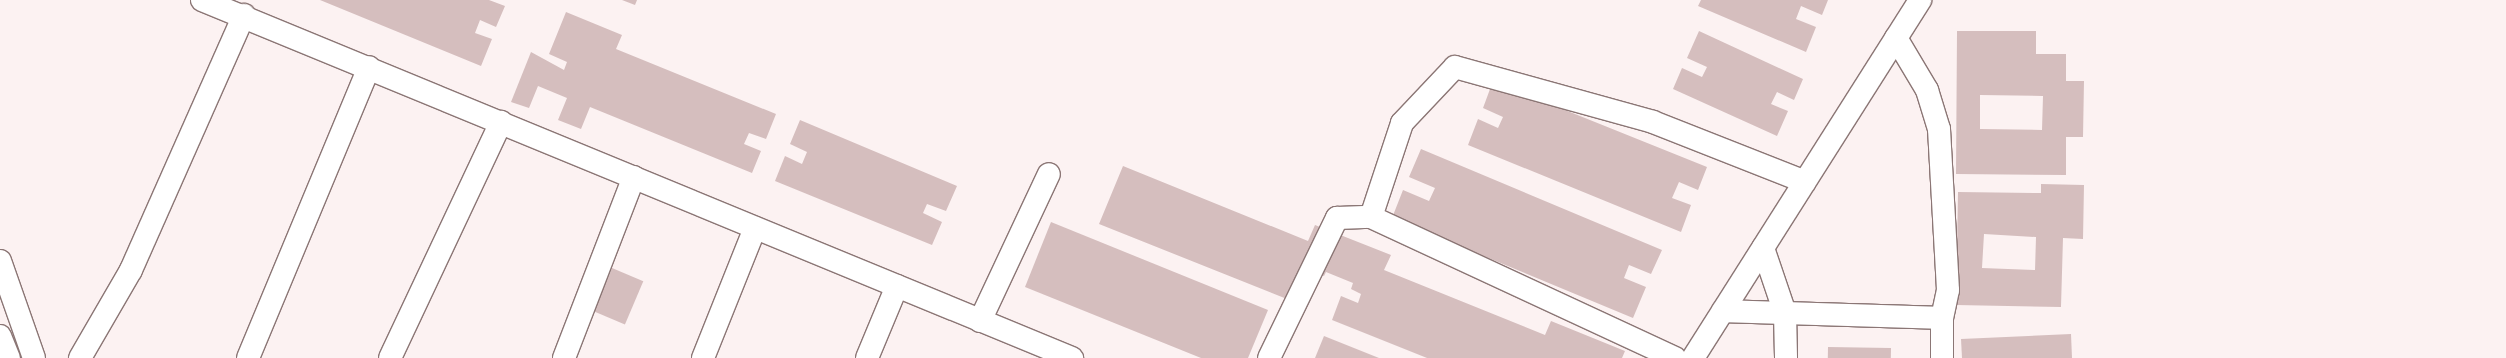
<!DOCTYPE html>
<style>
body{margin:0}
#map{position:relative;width:2506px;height:358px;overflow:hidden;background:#fcf2f2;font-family:"IBM Plex Sans",sans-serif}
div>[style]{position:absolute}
.building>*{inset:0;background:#d5bebe;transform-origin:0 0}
.roads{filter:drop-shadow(1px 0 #8b7675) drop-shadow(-1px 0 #8b7675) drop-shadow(0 1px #8b7675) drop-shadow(0 -1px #8b7675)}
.street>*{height:22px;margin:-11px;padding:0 11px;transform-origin:11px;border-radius:11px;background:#fff}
span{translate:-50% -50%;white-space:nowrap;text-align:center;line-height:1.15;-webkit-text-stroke:4px #fff;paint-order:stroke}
</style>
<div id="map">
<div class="building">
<i style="clip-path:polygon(320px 0,489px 0,505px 6px,496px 27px,480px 20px,475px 33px,492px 39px,481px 66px)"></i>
<i style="clip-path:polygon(622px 0,637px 0,635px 5px)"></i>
<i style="clip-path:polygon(1701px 0,1828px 0,1822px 15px,1801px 6px,1796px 19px,1816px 27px,1806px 52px,1698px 6px)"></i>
<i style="clip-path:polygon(566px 12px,622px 35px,616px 49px,776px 114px,766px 139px,749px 133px,744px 144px,761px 151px,752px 173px,590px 107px,581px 129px,558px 120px,567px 98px,538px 86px,529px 108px,511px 102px,531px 52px,564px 70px,567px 62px,549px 54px)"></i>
<i style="clip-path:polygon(1699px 31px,1803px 79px,1794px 100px,1777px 92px,1771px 104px,1788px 111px,1777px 136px,1673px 89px,1682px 68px,1702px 77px,1707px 67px,1687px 58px)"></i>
<i style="clip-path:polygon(evenodd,1957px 31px,2036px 31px,2036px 54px,2066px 54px,2066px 81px,2084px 81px,2083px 137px,2066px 137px,2066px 175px,1956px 174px,1957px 31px,1980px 95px,2043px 96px,2042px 130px,1980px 129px,1980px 95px)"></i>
<i style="clip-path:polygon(1493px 81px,1707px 167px,1698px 190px,1679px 182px,1672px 198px,1691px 205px,1681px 232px,1468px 145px,1478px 119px,1498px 128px,1503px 117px,1483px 108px)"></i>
<i style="clip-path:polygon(800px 120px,957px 186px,946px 211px,927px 204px,923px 213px,942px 222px,932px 245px,775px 181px,785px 156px,802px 164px,807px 152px,790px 144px)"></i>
<i style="clip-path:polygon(1421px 149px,1662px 250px,1651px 274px,1629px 265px,1624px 278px,1646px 287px,1633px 318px,1392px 218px,1403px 190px,1429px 201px,1435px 188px,1409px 177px)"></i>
<i style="clip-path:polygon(1123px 166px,1308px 241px,1315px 225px,1391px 255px,1384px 270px,1545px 335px,1551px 321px,1625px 351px,1622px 358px,1427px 358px,1332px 320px,1341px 296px,1358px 303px,1361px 294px,1351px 289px,1353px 283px,1326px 272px,1324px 276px,1305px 268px,1316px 286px,1307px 307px,1099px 224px)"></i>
<i style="clip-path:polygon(evenodd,2041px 184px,2084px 185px,2083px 239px,2063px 238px,2061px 307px,1956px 305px,1958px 192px,2041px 193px,2041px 184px,1984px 234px,2036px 237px,2035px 270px,1982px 268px,1984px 234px)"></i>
<i style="clip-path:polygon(1051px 222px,1268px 310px,1248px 358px,1201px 358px,1025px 287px)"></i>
<i style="left:612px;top:268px;width:34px;height:47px;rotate:23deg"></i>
<i style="clip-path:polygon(2071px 334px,2072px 358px,1962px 358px,1961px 339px)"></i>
<i style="clip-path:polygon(1324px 336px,1379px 358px,1315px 358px)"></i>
<i style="left:1828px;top:347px;width:63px;height:11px;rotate:1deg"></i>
</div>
<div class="roads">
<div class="street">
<i style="left:202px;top:0;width:941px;rotate:22.37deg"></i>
<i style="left:1896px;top:38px;width:61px;rotate:59.2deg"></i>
<i style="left:1927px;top:90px;width:41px;rotate:72.9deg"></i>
<i style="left:1939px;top:129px;width:161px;rotate:86.8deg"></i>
<i style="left:1948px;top:290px;width:29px;rotate:102deg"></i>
<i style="left:1942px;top:318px;width:40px;rotate:90deg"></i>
<i style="left:1371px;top:217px;width:99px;rotate:-71.7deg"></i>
<i style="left:1402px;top:123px;width:77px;rotate:-46.6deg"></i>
<i style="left:1455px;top:67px;width:205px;rotate:15.5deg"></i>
<i style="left:1653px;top:122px;width:163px;rotate:21.5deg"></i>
<i style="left:1763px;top:248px;width:69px;rotate:71.3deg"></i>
<i style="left:1785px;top:313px;width:45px;rotate:88.7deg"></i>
<i style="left:0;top:261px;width:103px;rotate:70.7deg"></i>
<i style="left:1723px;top:311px;width:219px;rotate:1.8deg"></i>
<i style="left:980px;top:321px;width:162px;rotate:-64.9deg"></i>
<i style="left:0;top:336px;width:24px;rotate:68deg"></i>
<i style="left:80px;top:358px;width:102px;rotate:-59.9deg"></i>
<i style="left:131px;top:270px;width:279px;rotate:-66.1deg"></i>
<i style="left:248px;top:358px;width:315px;rotate:-67.4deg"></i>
<i style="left:390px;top:358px;width:261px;rotate:-64.8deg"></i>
<i style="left:564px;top:358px;width:194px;rotate:-68.9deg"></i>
<i style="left:703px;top:358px;width:140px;rotate:-68.2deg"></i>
<i style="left:867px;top:358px;width:78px;rotate:-67.4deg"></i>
<i style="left:1269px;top:358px;width:156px;rotate:-64.1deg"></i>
<i style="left:1337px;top:218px;width:34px;rotate:-2deg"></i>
<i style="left:1371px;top:217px;width:335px;rotate:24.9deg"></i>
<i style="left:1693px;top:358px;width:424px;rotate:-57.6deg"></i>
</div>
</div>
</div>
